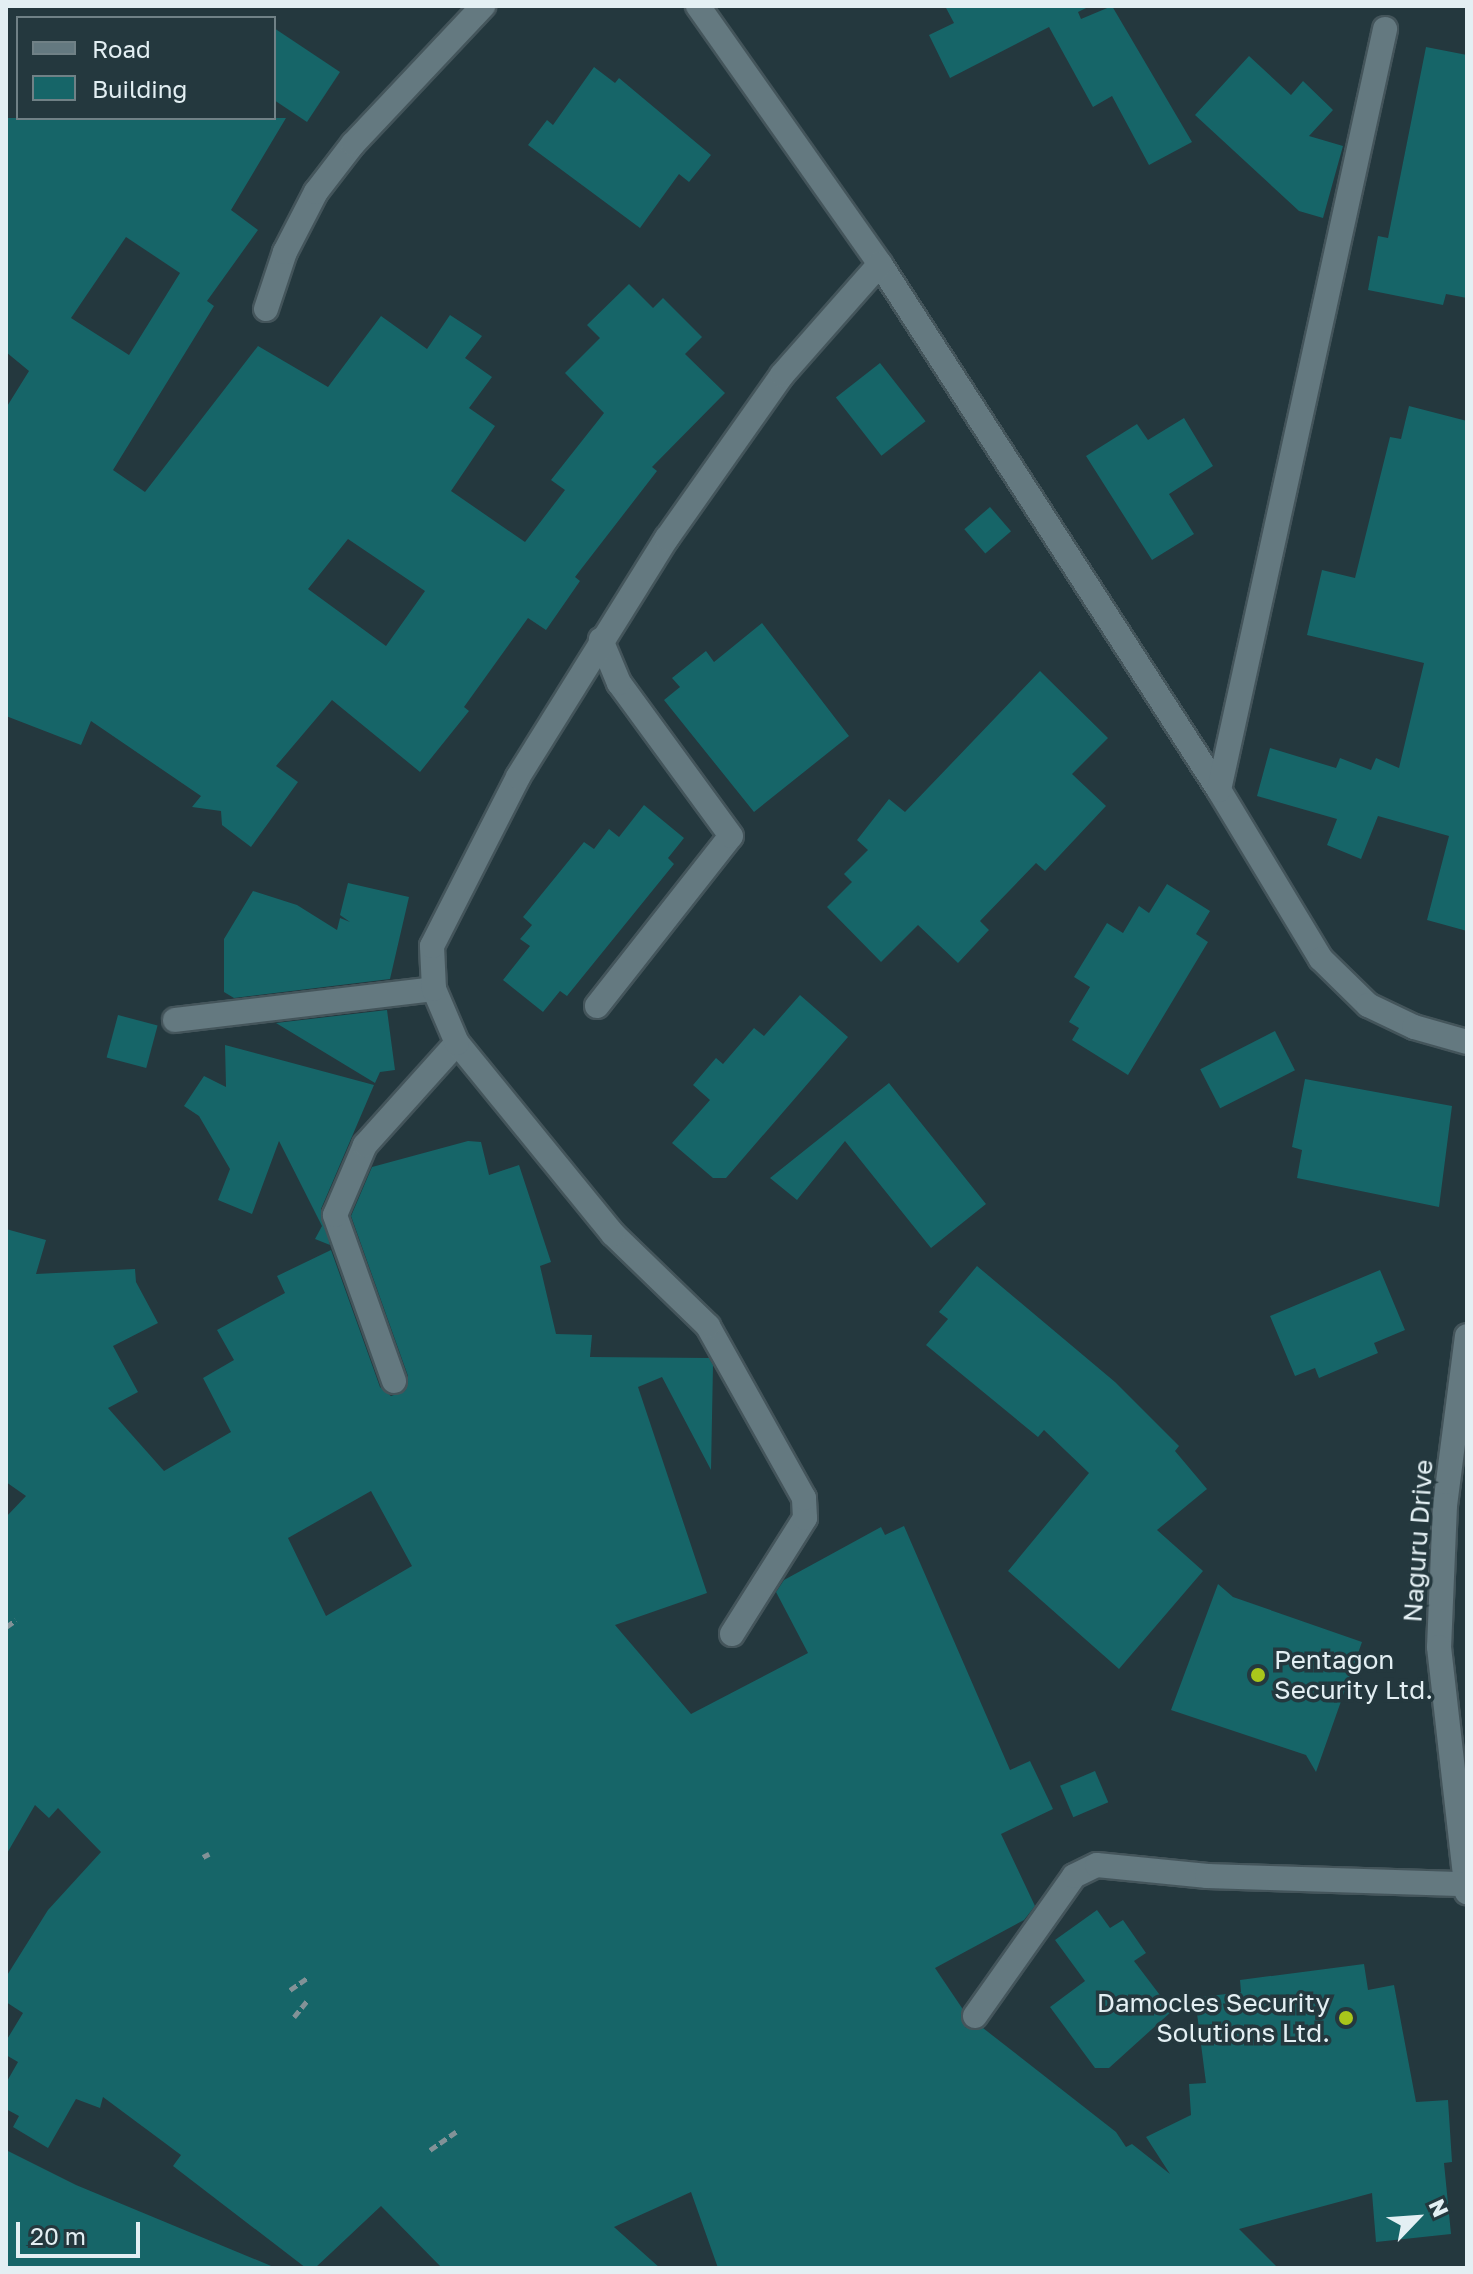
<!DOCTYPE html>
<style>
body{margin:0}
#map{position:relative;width:1473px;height:2274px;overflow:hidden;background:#24383e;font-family:"Golos Text",sans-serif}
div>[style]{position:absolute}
.building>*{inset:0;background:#166568;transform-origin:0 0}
.path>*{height:5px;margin-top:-2.5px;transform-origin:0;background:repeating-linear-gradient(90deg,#829297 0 8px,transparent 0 12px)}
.roads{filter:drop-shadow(2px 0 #44555b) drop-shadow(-2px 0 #44555b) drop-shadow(0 2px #44555b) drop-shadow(0 -2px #44555b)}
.minor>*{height:24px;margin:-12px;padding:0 12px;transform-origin:12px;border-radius:12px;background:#647980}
.dots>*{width:22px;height:22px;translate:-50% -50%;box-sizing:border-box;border:4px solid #24383e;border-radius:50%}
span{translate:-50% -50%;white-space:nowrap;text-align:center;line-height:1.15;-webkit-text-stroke:7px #24383e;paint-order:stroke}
.street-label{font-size:26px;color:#e3eff3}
.poi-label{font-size:26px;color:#e3eff3}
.left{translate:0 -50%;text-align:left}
.right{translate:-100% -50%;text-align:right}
.frame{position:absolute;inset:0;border:8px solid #e3eff3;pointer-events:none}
.legend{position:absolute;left:16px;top:16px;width:260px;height:104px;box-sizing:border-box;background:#24383e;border:2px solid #708186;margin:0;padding:10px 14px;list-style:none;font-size:24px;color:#e3eff3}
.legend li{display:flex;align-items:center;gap:16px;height:40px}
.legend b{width:40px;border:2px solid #708186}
.north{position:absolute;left:1377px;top:2178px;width:80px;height:80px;-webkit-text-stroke:6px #24383e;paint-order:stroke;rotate:65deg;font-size:22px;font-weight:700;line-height:32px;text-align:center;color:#e3eff3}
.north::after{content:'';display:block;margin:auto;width:28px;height:36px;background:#e3eff3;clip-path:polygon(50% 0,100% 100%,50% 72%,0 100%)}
.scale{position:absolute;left:16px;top:2222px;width:124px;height:36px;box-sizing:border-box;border:4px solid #e3eff3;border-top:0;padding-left:10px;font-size:24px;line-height:28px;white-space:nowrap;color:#e3eff3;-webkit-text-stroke:6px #24383e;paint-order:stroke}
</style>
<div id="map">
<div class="building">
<i style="clip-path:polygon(945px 6px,1090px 6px,1078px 12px,1081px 19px,1112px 6px,1192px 142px,1149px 165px,1112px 96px,1093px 107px,1049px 27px,950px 78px,929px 35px,954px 23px)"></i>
<i style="clip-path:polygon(274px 28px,340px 72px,307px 122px,274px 100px)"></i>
<i style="clip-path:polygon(1426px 47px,1467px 55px,1467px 298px,1446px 294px,1443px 305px,1368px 290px,1378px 236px,1388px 238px)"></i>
<i style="clip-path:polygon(1249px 56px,1291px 95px,1303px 81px,1333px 110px,1309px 136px,1343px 146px,1323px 218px,1299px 211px,1195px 115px)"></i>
<i style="clip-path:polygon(594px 67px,615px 83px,619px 78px,711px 155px,689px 182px,679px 174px,640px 228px,528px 145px,547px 120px,553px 125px)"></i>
<i style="clip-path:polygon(evenodd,6px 118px,286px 118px,231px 210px,258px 230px,207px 301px,214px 306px,113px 470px,145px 492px,258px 346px,328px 387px,381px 316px,427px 349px,450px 315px,482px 336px,465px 358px,492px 377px,469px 408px,495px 426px,451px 491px,525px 542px,565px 490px,551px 480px,604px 413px,565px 373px,600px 338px,587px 325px,629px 284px,653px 308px,663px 298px,702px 337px,685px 354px,725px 393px,652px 467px,657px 471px,575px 577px,580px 581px,546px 630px,528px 618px,464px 707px,469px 711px,420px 772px,332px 700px,276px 766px,298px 782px,251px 847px,222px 825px,221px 811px,192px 807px,201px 796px,91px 721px,81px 745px,6px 716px,6px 408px,29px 371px,6px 352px,6px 118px,126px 237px,180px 273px,129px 355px,71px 318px,126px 237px,6px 118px,348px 539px,425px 591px,386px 646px,308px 589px,348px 539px)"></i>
<i style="left:880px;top:363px;width:74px;height:56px;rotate:52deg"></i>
<i style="clip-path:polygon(1409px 406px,1467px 421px,1467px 931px,1427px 920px,1449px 836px,1378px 816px,1361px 859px,1327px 845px,1337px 819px,1257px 796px,1270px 748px,1336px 768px,1340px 758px,1371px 770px,1376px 758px,1399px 768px,1424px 663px,1307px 635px,1322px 570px,1355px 578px,1390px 437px,1401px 439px)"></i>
<i style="clip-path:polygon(1184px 418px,1213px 466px,1169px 494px,1194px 534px,1152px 560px,1086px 456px,1137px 424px,1148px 440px)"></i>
<i style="left:990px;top:507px;width:32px;height:34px;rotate:49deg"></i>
<i style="clip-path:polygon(762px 623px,849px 736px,754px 812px,664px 700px,680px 687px,672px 678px,706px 651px,714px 662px)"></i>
<i style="clip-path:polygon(1040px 671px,1108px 738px,1072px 774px,1106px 806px,1045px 871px,1036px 863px,980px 921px,989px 930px,958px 963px,918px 925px,881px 962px,827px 907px,852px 882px,844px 874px,868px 850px,857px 840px,889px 799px,905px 812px)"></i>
<i style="clip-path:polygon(644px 805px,684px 838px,668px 858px,674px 864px,567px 996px,560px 991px,543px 1012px,503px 980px,530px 946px,520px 939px,532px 925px,523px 917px,584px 842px,594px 849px,609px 829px,619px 837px)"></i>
<i style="clip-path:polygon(348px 883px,409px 897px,390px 979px,234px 998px,224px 992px,224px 939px,253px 891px,297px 905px,337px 930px,340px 918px,350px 922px,340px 915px)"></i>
<i style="clip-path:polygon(1167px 884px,1210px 911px,1196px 934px,1208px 942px,1128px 1075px,1072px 1040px,1079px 1028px,1069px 1022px,1090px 987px,1074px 977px,1107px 923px,1123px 933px,1139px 906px,1149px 913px)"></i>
<i style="clip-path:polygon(800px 995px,848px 1037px,726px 1178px,713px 1178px,672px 1143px,710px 1100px,693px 1085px,716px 1058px,723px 1064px,754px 1028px,764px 1036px)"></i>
<i style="clip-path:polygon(387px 1010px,395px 1070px,380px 1072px,375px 1083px,276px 1023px)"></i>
<i style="left:118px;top:1015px;width:41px;height:44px;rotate:15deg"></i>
<i style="left:1275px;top:1031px;width:44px;height:84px;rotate:63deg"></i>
<i style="clip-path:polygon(225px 1045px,374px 1085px,321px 1209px,330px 1245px,315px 1239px,322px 1226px,279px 1141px,252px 1214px,218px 1200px,230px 1169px,199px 1116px,184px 1106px,204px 1076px,226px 1087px)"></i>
<i style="clip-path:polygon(1305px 1079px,1452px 1106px,1439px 1207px,1297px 1178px,1302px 1150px,1292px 1147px)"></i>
<i style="clip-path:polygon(889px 1083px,986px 1204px,931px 1248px,845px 1141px,797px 1200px,770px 1178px)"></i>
<i style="clip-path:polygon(evenodd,468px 1141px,481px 1142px,489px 1175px,519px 1165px,551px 1262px,540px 1266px,556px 1334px,592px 1335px,590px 1357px,709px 1358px,713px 1365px,711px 1470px,662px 1377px,638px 1387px,707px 1593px,615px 1625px,691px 1714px,808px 1653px,776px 1592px,784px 1580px,881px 1527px,885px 1535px,904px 1526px,1010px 1770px,1030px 1761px,1053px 1809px,1001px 1834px,1035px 1906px,1024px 1920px,935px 1968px,962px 2008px,966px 2028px,983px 2028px,1116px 2132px,1126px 2147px,1132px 2144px,1170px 2174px,1146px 2137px,1191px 2115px,1189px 2084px,1206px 2083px,1195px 1998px,1241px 1992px,1240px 1980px,1364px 1964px,1368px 1990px,1394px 1985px,1416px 2102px,1448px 2100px,1452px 2162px,1444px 2163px,1451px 2234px,1376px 2242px,1372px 2193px,1239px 2229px,1278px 2268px,718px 2268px,691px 2192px,614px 2227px,660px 2268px,442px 2268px,381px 2206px,315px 2268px,306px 2268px,173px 2166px,181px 2155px,103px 2097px,100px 2108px,76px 2099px,48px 2148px,13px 2127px,19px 2116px,6px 2109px,6px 2083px,18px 2062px,6px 2055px,6px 2041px,23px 2013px,6px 2002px,6px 1977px,48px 1910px,101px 1852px,58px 1808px,49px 1818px,35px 1805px,6px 1855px,6px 1517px,26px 1496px,6px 1482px,6px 1229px,46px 1240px,36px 1274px,135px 1269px,136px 1282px,158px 1323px,113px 1346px,138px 1392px,108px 1408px,164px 1471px,231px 1432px,203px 1378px,234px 1360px,217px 1330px,285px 1293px,277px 1276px,331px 1250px,380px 1387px,391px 1396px,405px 1391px,408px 1376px,351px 1216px,372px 1167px,468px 1141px,371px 1491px,412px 1566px,326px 1616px,288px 1538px,371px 1491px)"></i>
<i style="clip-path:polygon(977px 1266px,1115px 1382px,1179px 1446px,1175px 1451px,1207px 1489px,1157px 1530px,1203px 1571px,1119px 1669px,1008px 1571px,1089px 1473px,1044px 1430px,1038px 1437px,926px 1345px,948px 1319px,939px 1312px)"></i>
<i style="clip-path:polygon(1380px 1270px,1405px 1330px,1374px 1343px,1378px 1353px,1319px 1378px,1315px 1368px,1295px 1376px,1270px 1316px)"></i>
<i style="clip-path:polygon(1218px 1584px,1233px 1597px,1362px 1642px,1316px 1772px,1306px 1755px,1171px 1710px)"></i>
<i style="left:1095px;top:1771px;width:34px;height:38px;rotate:67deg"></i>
<i style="clip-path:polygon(1097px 1910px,1110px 1928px,1123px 1920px,1146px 1953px,1134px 1961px,1172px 2011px,1109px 2068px,1095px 2068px,1050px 2007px,1085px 1981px,1055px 1940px)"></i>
<i style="clip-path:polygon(6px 2150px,76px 2185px,276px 2268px,6px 2268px)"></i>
</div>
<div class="path">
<i style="left:6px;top:1627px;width:12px;rotate:-35deg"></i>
<i style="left:203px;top:1857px;width:7px;rotate:-27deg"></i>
<i style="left:290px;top:1990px;width:21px;rotate:-35deg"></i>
<i style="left:294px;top:2017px;width:22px;rotate:-51deg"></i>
<i style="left:430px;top:2150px;width:32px;rotate:-35deg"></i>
</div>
<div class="roads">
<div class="minor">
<i style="left:698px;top:6px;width:316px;rotate:54.8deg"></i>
<i style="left:880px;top:264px;width:626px;rotate:57.2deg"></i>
<i style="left:1219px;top:790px;width:197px;rotate:58.9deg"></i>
<i style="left:1321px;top:959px;width:66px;rotate:44.4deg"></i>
<i style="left:1368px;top:1005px;width:51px;rotate:25.6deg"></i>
<i style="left:1414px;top:1027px;width:55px;rotate:15.8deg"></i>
<i style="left:266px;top:309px;width:60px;rotate:-71.6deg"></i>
<i style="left:285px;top:252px;width:68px;rotate:-62.7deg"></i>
<i style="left:316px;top:192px;width:61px;rotate:-52.4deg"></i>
<i style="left:353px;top:144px;width:190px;rotate:-46.7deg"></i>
<i style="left:1219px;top:790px;width:779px;rotate:-77.69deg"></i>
<i style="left:597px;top:1006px;width:216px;rotate:-51.8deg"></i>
<i style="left:731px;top:836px;width:190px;rotate:-126.2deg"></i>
<i style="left:619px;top:683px;width:47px;rotate:-112.7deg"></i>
<i style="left:175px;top:1020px;width:261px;rotate:-6.8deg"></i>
<i style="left:1467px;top:1336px;width:170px;rotate:97.4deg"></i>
<i style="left:1445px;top:1505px;width:142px;rotate:92.4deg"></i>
<i style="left:1439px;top:1647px;width:247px;rotate:83.5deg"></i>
<i style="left:394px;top:1381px;width:176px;rotate:-109.6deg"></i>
<i style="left:335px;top:1215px;width:76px;rotate:-66.8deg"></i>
<i style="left:365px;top:1145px;width:137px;rotate:-48deg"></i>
<i style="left:732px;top:1634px;width:137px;rotate:-57.8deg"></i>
<i style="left:805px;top:1518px;width:20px;rotate:-93deg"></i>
<i style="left:804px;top:1498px;width:197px;rotate:-119.2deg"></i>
<i style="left:708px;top:1326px;width:132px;rotate:-135.9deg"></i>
<i style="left:613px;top:1234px;width:247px;rotate:-129.2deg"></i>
<i style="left:457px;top:1043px;width:59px;rotate:-113.1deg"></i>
<i style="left:434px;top:989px;width:43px;rotate:-92.7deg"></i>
<i style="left:432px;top:946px;width:190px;rotate:-63deg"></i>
<i style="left:518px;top:777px;width:282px;rotate:-58.1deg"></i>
<i style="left:667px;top:538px;width:199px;rotate:-54.8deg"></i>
<i style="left:782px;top:375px;width:148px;rotate:-48.6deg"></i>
<i style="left:975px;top:2016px;width:171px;rotate:-54.7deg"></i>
<i style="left:1074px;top:1876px;width:25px;rotate:-26deg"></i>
<i style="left:1097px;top:1865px;width:111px;rotate:5.7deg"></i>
<i style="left:1207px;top:1876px;width:259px;rotate:1.8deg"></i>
</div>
</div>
<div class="dots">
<i style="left:1258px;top:1675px;background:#a9c71b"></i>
<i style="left:1346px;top:2018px;background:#a9c71b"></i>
</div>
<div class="street-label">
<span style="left:1418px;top:1541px;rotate:-86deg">Naguru Drive</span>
</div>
<div class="poi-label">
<span class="left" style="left:1274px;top:1675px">Pentagon<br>Security Ltd.</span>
<span class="right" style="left:1330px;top:2018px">Damocles Security<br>Solutions Ltd.</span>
</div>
<div class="frame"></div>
<ul class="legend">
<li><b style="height:10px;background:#647980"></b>Road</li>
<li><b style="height:22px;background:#166568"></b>Building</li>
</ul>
<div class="north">N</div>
<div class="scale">20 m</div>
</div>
